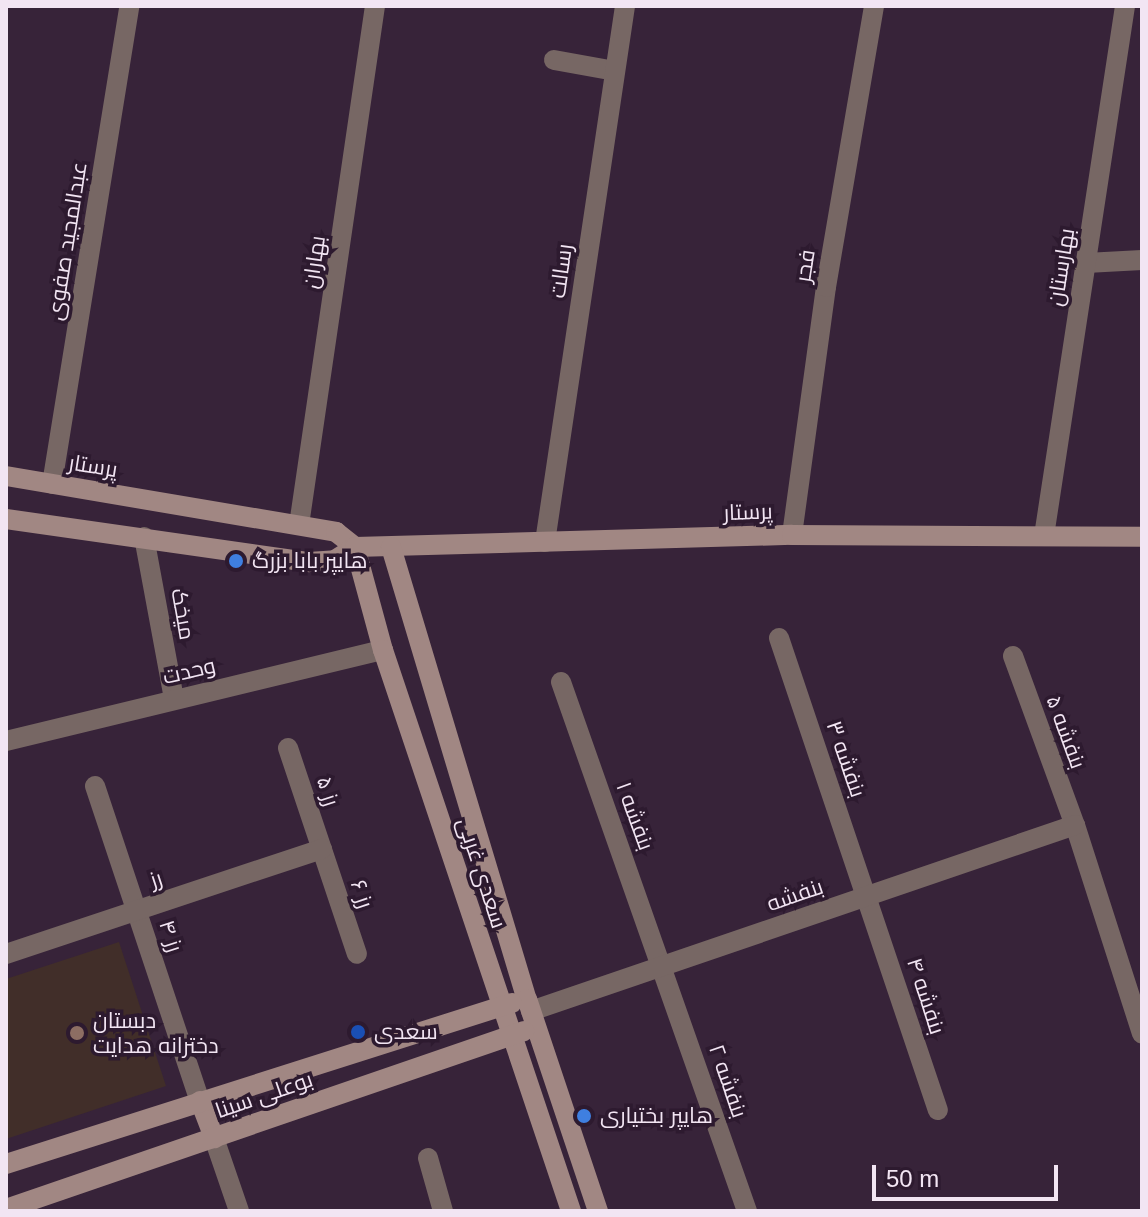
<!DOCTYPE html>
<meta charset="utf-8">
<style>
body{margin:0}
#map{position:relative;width:1148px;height:1217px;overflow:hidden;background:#372339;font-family:Arial,Cairo,sans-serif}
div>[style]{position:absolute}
.education>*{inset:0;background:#412e29}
.street>*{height:20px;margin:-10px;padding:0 10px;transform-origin:10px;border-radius:10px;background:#776764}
.secondary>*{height:20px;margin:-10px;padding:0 10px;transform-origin:10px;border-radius:10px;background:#a18783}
.dots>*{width:22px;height:22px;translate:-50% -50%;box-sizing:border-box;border:4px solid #2d1a2f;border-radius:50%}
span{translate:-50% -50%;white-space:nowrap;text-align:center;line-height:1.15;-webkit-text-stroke:7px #2d1a2f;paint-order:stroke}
.street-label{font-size:22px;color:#f2e5f3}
.poi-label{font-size:22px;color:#f2e5f3}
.left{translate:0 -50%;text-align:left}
.frame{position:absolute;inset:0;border:8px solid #f2e5f3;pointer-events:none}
.scale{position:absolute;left:872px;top:1165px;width:186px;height:36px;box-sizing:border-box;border:4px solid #f2e5f3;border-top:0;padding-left:10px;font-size:24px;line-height:28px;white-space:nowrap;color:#f2e5f3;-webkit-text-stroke:6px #2d1a2f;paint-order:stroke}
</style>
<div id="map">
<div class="education">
<i style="clip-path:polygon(119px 942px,166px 1086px,6px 1139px,6px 979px)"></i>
</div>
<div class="street">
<i style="left:554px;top:60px;width:62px;rotate:10.2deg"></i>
<i style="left:1086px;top:263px;width:56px;rotate:-3.1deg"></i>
<i style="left:52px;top:484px;width:484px;rotate:-80.8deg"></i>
<i style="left:299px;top:525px;width:525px;rotate:-81.67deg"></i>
<i style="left:792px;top:535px;width:250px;rotate:-82.2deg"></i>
<i style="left:826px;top:287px;width:285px;rotate:-80.3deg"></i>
<i style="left:1044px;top:536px;width:536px;rotate:-81.31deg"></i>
<i style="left:144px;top:537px;width:165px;rotate:79.5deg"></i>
<i style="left:545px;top:542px;width:542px;rotate:-81.51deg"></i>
<i style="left:779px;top:638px;width:498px;rotate:71.4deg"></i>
<i style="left:1013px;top:656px;width:180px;rotate:69.9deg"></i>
<i style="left:1075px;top:825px;width:219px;rotate:72.2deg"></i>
<i style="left:561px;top:682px;width:561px;rotate:70.63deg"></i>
<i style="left:6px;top:741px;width:388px;rotate:-13.6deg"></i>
<i style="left:288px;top:748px;width:217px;rotate:71.5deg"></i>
<i style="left:95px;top:786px;width:332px;rotate:71.6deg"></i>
<i style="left:6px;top:954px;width:333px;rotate:-18.4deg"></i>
<i style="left:531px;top:1011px;width:575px;rotate:-18.88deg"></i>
<i style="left:214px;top:1138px;width:77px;rotate:71.1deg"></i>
<i style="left:428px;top:1158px;width:55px;rotate:74.2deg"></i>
</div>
<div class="secondary">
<i style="left:6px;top:476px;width:335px;rotate:9.6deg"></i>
<i style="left:336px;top:532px;width:24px;rotate:38deg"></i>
<i style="left:355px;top:547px;width:107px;rotate:74.8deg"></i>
<i style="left:383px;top:650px;width:592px;rotate:71.47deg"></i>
<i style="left:6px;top:519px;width:306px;rotate:8.1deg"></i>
<i style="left:309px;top:562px;width:26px;rotate:-4deg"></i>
<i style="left:335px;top:560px;width:24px;rotate:-33deg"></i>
<i style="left:355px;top:547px;width:437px;rotate:-1.6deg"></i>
<i style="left:792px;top:535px;width:350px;rotate:0.3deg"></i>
<i style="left:391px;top:547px;width:472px;rotate:73.3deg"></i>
<i style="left:527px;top:999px;width:224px;rotate:71.5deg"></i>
<i style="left:200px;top:1101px;width:40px;rotate:69deg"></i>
<i style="left:6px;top:1164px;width:531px;rotate:-17.65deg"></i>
<i style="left:6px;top:1209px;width:548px;rotate:-18.96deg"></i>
</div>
<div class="dots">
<i style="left:236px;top:561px;background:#3f7fe0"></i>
<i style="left:358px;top:1032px;background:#1a4fb4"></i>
<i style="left:77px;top:1033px;background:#8d6e63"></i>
<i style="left:584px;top:1116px;background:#3f7fe0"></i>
</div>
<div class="street-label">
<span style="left:67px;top:241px;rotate:-81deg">عبدالمجید صفوی</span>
<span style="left:314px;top:262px;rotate:-82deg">بهاران</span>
<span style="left:805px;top:266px;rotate:-81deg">فجر</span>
<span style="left:1061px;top:267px;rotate:-81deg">بهارستان</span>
<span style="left:561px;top:271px;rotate:-82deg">رسالت</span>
<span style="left:93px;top:466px;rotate:9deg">پرستار</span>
<span style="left:748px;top:512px;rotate:-2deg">پرستار</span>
<span style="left:183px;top:614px;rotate:80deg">میخک</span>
<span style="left:189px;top:671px;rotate:-13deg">وحدت</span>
<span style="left:1066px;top:732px;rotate:70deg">بنفشه ۵</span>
<span style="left:846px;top:759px;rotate:71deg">بنفشه ۳</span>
<span style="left:328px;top:791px;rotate:72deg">رز ۵</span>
<span style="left:635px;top:816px;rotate:70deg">بنفشه ۱</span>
<span style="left:482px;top:873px;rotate:72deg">سعدی غربی</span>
<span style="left:156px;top:879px;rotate:-18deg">رز</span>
<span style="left:362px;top:894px;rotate:71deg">رز ۶</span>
<span style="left:795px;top:895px;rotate:-19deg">بنفشه</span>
<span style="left:171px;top:936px;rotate:72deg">رز ۴</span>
<span style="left:926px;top:996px;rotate:72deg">بنفشه ۴</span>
<span style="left:728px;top:1081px;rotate:71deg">بنفشه ۲</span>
<span style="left:264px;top:1095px;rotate:-19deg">بوعلی سینا</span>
</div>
<div class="poi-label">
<span class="left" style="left:252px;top:561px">هایپر بابا بزرگ</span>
<span class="left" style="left:93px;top:1033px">دبستان<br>دخترانه هدایت</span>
<span class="left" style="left:374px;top:1032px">سعدی</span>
<span class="left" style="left:600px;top:1116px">هایپر بختیاری</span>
</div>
<div class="frame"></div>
<div class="scale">50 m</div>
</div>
